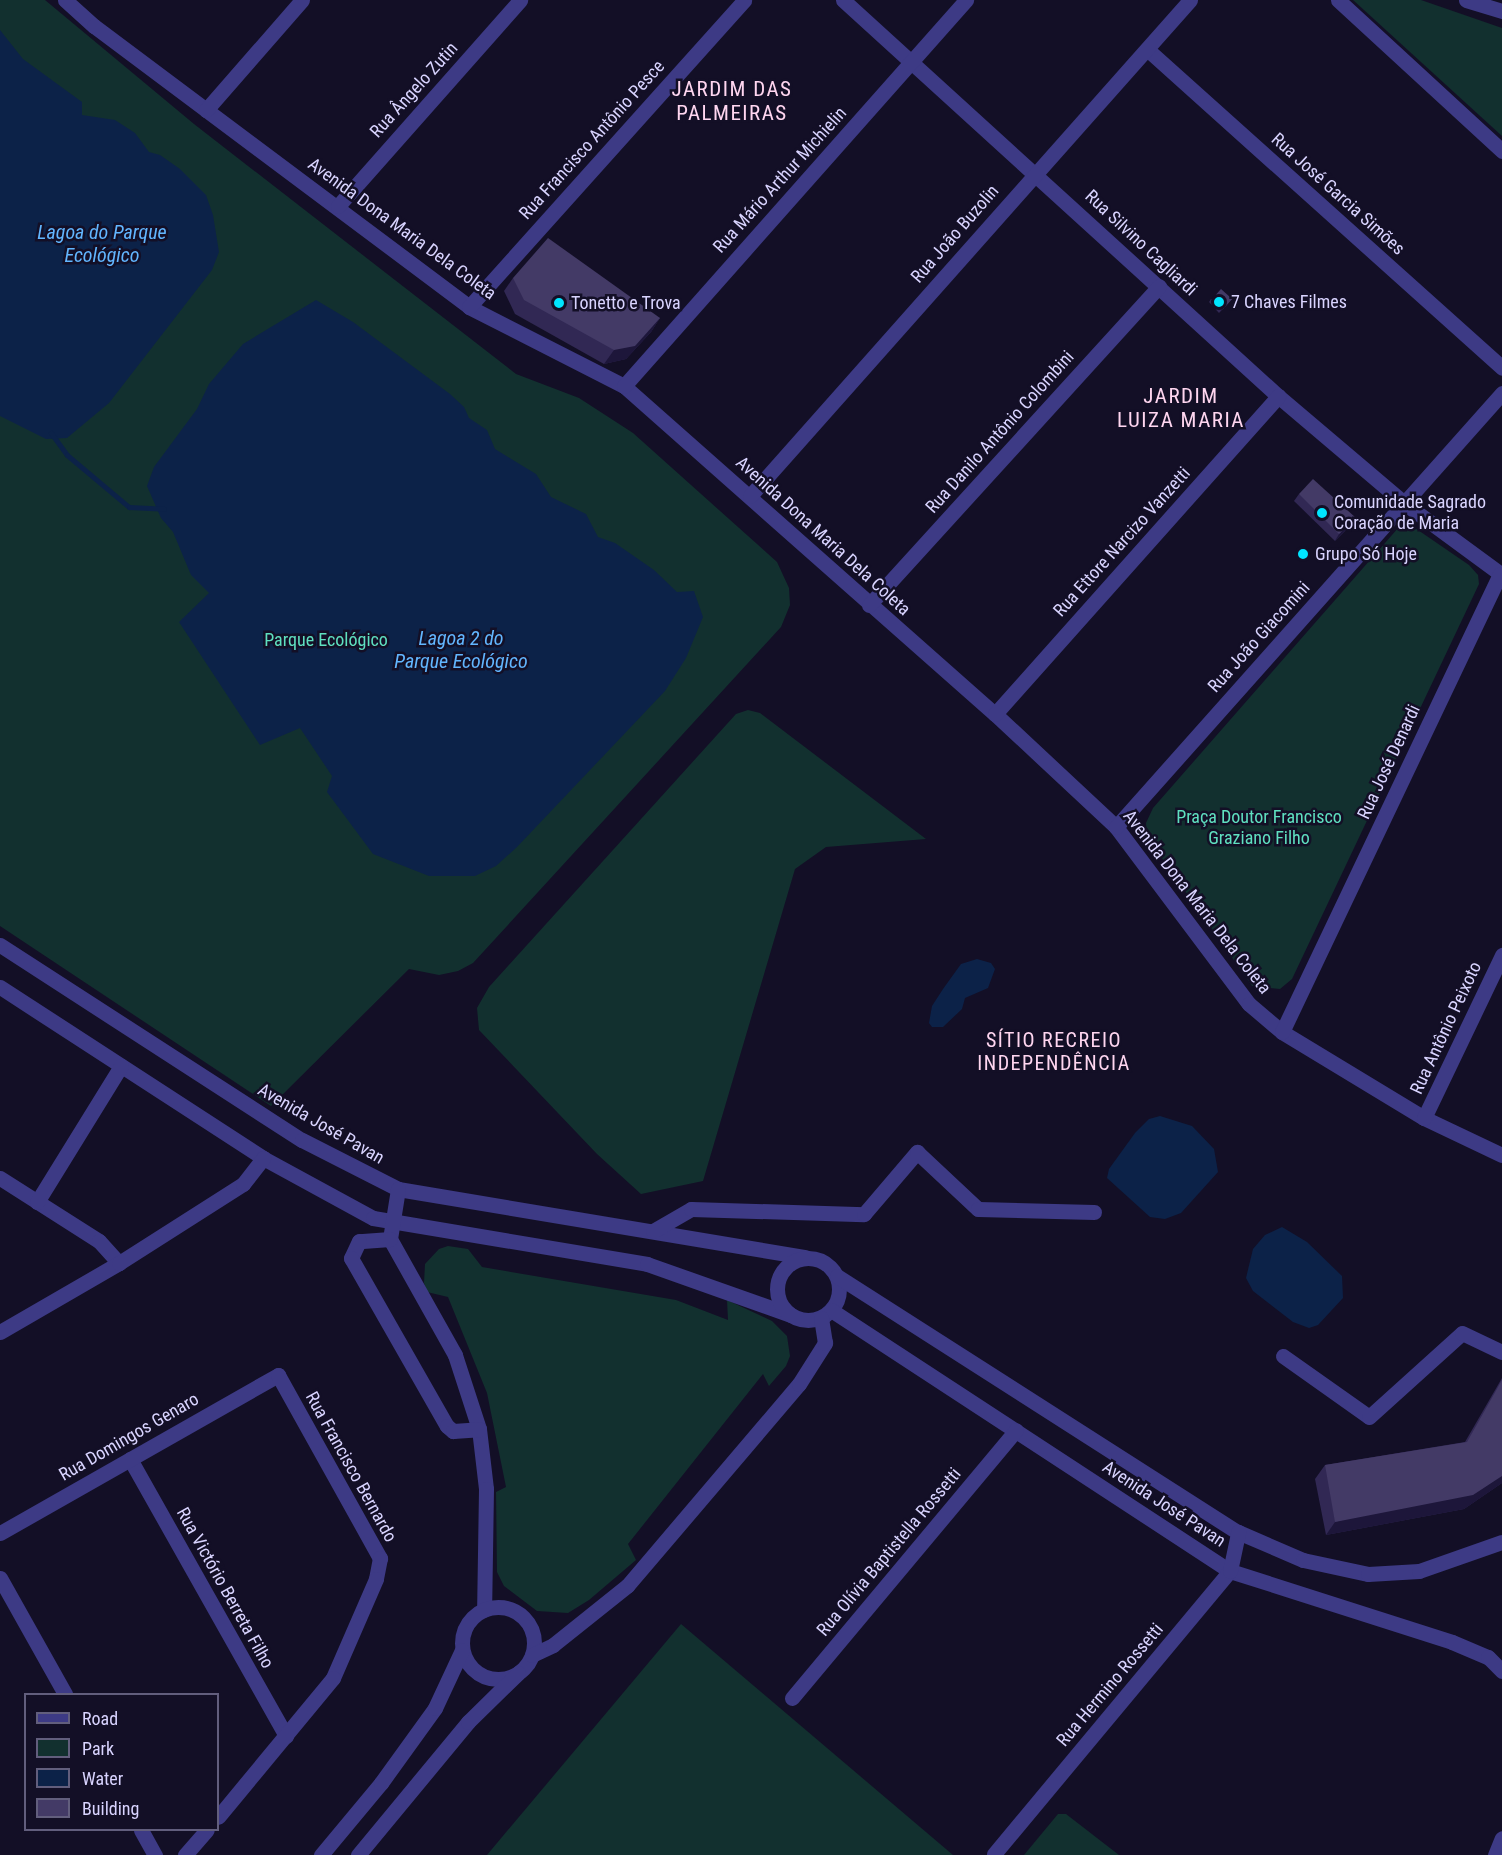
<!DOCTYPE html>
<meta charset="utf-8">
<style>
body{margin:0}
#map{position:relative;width:1502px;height:1855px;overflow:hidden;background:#130f26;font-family:"Roboto Condensed",sans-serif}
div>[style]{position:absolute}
.green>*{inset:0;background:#12302f}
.water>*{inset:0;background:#0c2248}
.stream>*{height:5px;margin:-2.5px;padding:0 2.5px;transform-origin:2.5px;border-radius:2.5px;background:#0c2248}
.minor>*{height:15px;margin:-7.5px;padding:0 7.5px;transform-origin:7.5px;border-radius:7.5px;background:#3d3a85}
.minor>.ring{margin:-7.5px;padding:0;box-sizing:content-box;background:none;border:15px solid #3d3a85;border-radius:50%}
.wall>*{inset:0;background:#312854}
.shaded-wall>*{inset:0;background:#1d163a}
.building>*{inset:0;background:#433a66;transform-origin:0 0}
.dots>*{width:16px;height:16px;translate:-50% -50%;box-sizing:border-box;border:3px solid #130f26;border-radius:50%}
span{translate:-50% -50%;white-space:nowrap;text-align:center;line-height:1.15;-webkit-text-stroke:5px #130f26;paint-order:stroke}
.street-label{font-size:18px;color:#d9d4ff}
.poi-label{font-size:18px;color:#d9d4ff}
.left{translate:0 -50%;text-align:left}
.park-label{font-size:18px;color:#5fe0c0}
.water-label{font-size:20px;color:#62b6ff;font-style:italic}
.neighbourhood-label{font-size:20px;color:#ffd6f0;letter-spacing:1.5px}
.quarter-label{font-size:21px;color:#ffd6f0;letter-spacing:1.5px}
.legend{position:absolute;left:24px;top:1693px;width:195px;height:138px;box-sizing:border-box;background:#130f26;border:2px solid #625e7d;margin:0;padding:8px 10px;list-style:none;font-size:18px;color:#d9d4ff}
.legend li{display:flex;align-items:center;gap:12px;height:30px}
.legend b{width:30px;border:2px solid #625e7d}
</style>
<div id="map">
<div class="green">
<i style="clip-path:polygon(0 0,45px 0,194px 124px,516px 374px,579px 398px,633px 433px,777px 562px,789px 588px,790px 605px,781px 627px,473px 963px,458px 971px,439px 975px,409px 969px,271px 1106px,0 926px)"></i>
<i style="clip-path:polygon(1353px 0,1421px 0,1502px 28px,1502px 136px)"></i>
<i style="clip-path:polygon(1399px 527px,1415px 528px,1469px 565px,1478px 575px,1479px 584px,1292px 979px,1280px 989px,1252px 986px,1147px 837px,1146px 823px,1153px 808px)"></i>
<i style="clip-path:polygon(748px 710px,760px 713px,926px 839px,826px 847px,795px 869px,703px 1181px,641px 1194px,597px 1154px,479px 1030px,477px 1008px,489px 987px,736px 714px)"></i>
<i style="clip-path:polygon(448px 1246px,468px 1249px,482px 1267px,676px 1300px,728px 1320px,727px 1300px,772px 1321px,787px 1336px,790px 1356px,786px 1366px,769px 1386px,763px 1374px,628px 1544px,636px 1560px,589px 1600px,568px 1613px,537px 1611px,504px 1586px,497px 1572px,496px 1492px,506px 1487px,487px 1393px,448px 1297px,427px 1292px,424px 1283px,425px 1264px,439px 1249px)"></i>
<i style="clip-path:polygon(681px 1624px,953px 1855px,487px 1855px)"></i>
<i style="clip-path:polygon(1058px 1814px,1066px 1814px,1119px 1855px,1024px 1855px)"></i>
</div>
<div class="water">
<i style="clip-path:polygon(0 30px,23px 59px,82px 102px,82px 115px,115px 120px,135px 133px,149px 152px,160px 155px,180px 169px,206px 195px,213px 215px,219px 252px,212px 270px,109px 403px,67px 438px,46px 439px,0 416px)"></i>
<i style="clip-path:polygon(316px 300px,353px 322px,450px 394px,464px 407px,469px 418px,487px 430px,495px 449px,536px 474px,551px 497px,586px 514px,598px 537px,615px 543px,654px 570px,677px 592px,694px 591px,703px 617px,686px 658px,665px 691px,517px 847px,496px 866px,475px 876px,429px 876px,373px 854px,327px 792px,332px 776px,300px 728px,260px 745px,179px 622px,209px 593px,191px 575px,173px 532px,161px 518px,147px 486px,154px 467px,197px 409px,209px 384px,243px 344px)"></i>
<i style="clip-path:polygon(977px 959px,991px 963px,995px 969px,988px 988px,965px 998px,962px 1009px,943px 1027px,932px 1027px,929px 1023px,932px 1006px,943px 989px,961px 964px)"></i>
<i style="clip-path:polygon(1160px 1116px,1192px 1126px,1214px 1149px,1218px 1172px,1181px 1213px,1165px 1219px,1150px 1217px,1107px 1178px,1109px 1169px,1135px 1133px,1149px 1119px)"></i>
<i style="clip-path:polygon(1282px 1227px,1307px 1242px,1342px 1276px,1343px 1298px,1318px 1325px,1309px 1328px,1293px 1322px,1253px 1291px,1246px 1278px,1253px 1249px,1265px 1235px)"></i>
</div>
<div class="stream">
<i style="left:51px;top:433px;width:27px;rotate:54deg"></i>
<i style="left:67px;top:455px;width:81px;rotate:40deg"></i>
<i style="left:129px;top:507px;width:35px;rotate:3deg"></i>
</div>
<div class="minor">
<i style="left:65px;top:0;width:39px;rotate:42deg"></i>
<i style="left:94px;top:26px;width:469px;rotate:36.8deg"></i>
<i style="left:469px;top:307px;width:174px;rotate:27deg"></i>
<i style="left:624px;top:386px;width:495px;rotate:41.5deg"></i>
<i style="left:995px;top:714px;width:166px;rotate:43deg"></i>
<i style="left:1116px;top:827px;width:221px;rotate:53.1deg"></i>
<i style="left:1249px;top:1004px;width:43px;rotate:40.3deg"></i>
<i style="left:1282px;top:1032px;width:166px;rotate:31.2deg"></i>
<i style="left:1424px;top:1118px;width:86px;rotate:25.4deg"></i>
<i style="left:843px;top:0;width:588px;rotate:42.31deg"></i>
<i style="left:1278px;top:396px;width:165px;rotate:40.3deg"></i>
<i style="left:1404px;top:503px;width:122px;rotate:36.3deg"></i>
<i style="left:1338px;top:0;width:223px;rotate:42.6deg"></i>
<i style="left:1466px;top:0;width:38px;rotate:17deg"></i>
<i style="left:1148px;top:50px;width:476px;rotate:41.9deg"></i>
<i style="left:206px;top:110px;width:146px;rotate:-48.9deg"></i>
<i style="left:338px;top:206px;width:275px;rotate:-48.5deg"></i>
<i style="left:469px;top:307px;width:412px;rotate:-48.1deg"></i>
<i style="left:624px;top:386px;width:516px;rotate:-48.46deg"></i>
<i style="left:750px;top:496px;width:663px;rotate:-48.42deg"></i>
<i style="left:869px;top:605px;width:431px;rotate:-47.7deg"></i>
<i style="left:995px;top:714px;width:426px;rotate:-48.3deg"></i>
<i style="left:1116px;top:827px;width:581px;rotate:-48.35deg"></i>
<i style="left:0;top:945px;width:359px;rotate:32.9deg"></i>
<i style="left:302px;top:1140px;width:108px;rotate:27deg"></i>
<i style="left:398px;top:1189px;width:413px;rotate:9.5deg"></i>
<i style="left:0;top:987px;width:314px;rotate:33deg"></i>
<i style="left:263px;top:1158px;width:125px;rotate:28.6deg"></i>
<i style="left:373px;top:1218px;width:278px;rotate:9.5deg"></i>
<i style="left:647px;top:1264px;width:153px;rotate:19.5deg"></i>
<i style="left:1282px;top:1032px;width:507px;rotate:-64.55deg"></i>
<i style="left:1424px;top:1118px;width:181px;rotate:-64.4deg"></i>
<i style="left:0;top:1178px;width:117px;rotate:32.5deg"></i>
<i style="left:99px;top:1241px;width:30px;rotate:48deg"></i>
<i style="left:398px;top:1189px;width:51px;rotate:99.1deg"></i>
<i style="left:390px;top:1239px;width:133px;rotate:60.7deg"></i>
<i style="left:455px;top:1355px;width:78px;rotate:72deg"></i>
<i style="left:479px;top:1429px;width:60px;rotate:83.3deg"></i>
<i style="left:486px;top:1489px;width:121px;rotate:90.9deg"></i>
<i style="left:37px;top:1202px;width:160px;rotate:-58.3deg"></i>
<i style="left:653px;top:1231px;width:44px;rotate:-30.1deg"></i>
<i style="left:691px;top:1209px;width:173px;rotate:1.7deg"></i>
<i style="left:864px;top:1214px;width:82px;rotate:-49.5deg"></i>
<i style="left:917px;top:1152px;width:83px;rotate:43.1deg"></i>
<i style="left:978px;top:1209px;width:116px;rotate:1.5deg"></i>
<i style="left:390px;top:1239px;width:31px;rotate:176deg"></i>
<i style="left:359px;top:1241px;width:19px;rotate:115deg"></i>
<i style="left:351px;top:1258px;width:193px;rotate:60.3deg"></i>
<i style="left:447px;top:1426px;width:8px;rotate:40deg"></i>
<i style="left:453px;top:1431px;width:26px;rotate:-4deg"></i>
<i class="ring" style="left:777px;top:1258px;width:47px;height:47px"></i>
<i style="left:837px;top:1276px;width:476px;rotate:32.6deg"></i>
<i style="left:1238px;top:1532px;width:71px;rotate:23.3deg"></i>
<i style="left:1303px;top:1560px;width:66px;rotate:12.2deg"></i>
<i style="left:1368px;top:1574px;width:51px;rotate:-3.4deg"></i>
<i style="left:1419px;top:1571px;width:88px;rotate:-19.3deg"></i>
<i style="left:831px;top:1310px;width:477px;rotate:33.2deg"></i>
<i style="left:1230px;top:1571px;width:233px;rotate:17.7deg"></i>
<i style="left:1452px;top:1642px;width:39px;rotate:23deg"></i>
<i style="left:1488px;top:1657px;width:20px;rotate:45deg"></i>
<i style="left:0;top:1332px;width:138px;rotate:-30.1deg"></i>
<i style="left:119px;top:1263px;width:147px;rotate:-32.5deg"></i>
<i style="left:243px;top:1184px;width:33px;rotate:-52deg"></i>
<i style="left:1283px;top:1356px;width:105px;rotate:35.3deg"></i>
<i style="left:1369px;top:1417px;width:125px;rotate:-42.1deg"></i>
<i style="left:1462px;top:1333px;width:44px;rotate:25.4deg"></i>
<i style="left:130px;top:1459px;width:318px;rotate:60.6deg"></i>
<i style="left:0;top:1533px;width:320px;rotate:-29.6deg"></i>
<i style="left:278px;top:1375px;width:210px;rotate:60.9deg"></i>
<i style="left:380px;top:1558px;width:21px;rotate:101deg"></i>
<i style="left:376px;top:1579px;width:108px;rotate:113.5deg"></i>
<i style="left:333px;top:1678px;width:180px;rotate:129.6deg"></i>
<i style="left:0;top:1578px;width:133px;rotate:60.7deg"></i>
<i class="ring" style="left:462px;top:1607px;width:57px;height:57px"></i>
<i style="left:532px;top:1655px;width:23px;rotate:-25deg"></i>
<i style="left:553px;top:1645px;width:95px;rotate:-38.6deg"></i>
<i style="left:627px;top:1586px;width:265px;rotate:-49.6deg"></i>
<i style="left:799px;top:1384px;width:49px;rotate:-57.6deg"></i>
<i style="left:825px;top:1343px;width:25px;rotate:-99deg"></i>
<i style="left:792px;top:1698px;width:349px;rotate:-50.1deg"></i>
<i style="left:141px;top:1830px;width:29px;rotate:61deg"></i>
<i style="left:994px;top:1854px;width:368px;rotate:-50.2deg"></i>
<i style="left:1230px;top:1571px;width:40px;rotate:-78deg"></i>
<i style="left:185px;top:1855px;width:33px;rotate:-49deg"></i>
<i style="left:321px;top:1855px;width:94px;rotate:-50.2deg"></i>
<i style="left:381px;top:1783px;width:92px;rotate:-54.2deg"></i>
<i style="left:435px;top:1708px;width:64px;rotate:-65deg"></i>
<i style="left:358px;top:1855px;width:173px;rotate:-50.4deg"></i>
<i style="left:468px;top:1722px;width:70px;rotate:-44.4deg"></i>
<i style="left:1495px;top:1855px;width:18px;rotate:-68deg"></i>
</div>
<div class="wall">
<i style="clip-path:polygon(513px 278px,660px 318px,651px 332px,626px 359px,604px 364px,515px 314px,504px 291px)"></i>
<i style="clip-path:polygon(1211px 299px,1232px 299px,1219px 313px,1209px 302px)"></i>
<i style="clip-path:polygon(1299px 494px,1356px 518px,1351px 525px,1335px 541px,1294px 501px)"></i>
<i style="clip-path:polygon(1502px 1378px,1502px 1483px,1464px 1509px,1326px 1535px,1315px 1479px,1325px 1465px,1465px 1442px)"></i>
</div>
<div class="shaded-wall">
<i style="clip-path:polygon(660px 318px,651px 332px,626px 359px,604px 364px,614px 350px)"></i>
<i style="clip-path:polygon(1356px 518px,1351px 525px,1335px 541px,1339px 534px)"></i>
<i style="clip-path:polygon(1502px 1476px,1502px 1483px,1464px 1509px,1326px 1535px,1335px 1522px)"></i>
</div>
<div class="building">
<i style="clip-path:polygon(548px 238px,660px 318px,635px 346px,614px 350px,524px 300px,513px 278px)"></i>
<i style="left:1221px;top:289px;width:15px;height:14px;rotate:42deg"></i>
<i style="clip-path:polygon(1313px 479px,1356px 518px,1339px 534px,1299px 494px)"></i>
<i style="clip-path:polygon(1502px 1380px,1502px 1476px,1473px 1495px,1335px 1522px,1325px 1465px,1467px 1442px)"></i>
</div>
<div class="dots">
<i style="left:1219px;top:302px;background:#00e5ff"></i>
<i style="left:559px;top:303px;background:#00e5ff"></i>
<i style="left:1322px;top:513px;background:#00e5ff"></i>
<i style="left:1303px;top:554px;background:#00e5ff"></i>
</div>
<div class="street-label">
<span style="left:414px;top:90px;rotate:-48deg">Rua Ângelo Zutin</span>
<span style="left:592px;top:140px;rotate:-48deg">Rua Francisco Antônio Pesce</span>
<span style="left:780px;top:180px;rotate:-48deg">Rua Mário Arthur Michielin</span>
<span style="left:1338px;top:194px;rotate:42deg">Rua José Garcia Simões</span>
<span style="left:402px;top:229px;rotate:36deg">Avenida Dona Maria Dela Coleta</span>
<span style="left:955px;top:234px;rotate:-49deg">Rua João Buzolin</span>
<span style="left:1141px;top:243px;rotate:43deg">Rua Silvino Cagliardi</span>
<span style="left:1000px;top:432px;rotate:-48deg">Rua Danilo Antônio Colombini</span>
<span style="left:823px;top:536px;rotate:42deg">Avenida Dona Maria Dela Coleta</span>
<span style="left:1122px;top:542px;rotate:-48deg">Rua Ettore Narcizo Vanzetti</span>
<span style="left:1259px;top:637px;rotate:-48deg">Rua João Giacomini</span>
<span style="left:1389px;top:762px;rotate:-65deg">Rua José Denardi</span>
<span style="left:1197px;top:902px;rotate:52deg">Avenida Dona Maria Dela Coleta</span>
<span style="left:1446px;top:1028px;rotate:-65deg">Rua Antônio Peixoto</span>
<span style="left:321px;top:1124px;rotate:30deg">Avenida José Pavan</span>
<span style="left:129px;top:1437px;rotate:-30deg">Rua Domingos Genaro</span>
<span style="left:351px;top:1467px;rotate:61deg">Rua Francisco Bernardo</span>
<span style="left:1164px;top:1504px;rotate:33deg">Avenida José Pavan</span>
<span style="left:889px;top:1552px;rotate:-50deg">Rua Olívia Baptistella Rossetti</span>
<span style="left:225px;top:1588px;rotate:61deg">Rua Victório Berreta Filho</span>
<span style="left:1110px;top:1685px;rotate:-50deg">Rua Hermino Rossetti</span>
</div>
<div class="poi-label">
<span class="left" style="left:1231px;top:302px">7 Chaves Filmes</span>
<span class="left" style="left:571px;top:303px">Tonetto e Trova</span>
<span class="left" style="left:1334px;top:513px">Comunidade Sagrado<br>Coração de Maria</span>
<span class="left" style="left:1315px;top:554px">Grupo Só Hoje</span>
</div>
<div class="park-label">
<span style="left:326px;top:640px">Parque Ecológico</span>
<span style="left:1259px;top:828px">Praça Doutor Francisco<br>Graziano Filho</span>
</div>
<div class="water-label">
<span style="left:102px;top:244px">Lagoa do Parque<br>Ecológico</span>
<span style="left:461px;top:650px">Lagoa 2 do<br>Parque Ecológico</span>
</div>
<div class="neighbourhood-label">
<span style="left:1054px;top:1052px">SÍTIO RECREIO<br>INDEPENDÊNCIA</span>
</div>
<div class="quarter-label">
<span style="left:732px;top:101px">JARDIM DAS<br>PALMEIRAS</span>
<span style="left:1181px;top:408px">JARDIM<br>LUIZA MARIA</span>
</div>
<ul class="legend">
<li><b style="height:8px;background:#3d3a85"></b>Road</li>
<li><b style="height:16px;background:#12302f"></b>Park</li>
<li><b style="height:16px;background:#0c2248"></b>Water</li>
<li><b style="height:16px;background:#433a66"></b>Building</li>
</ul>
</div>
